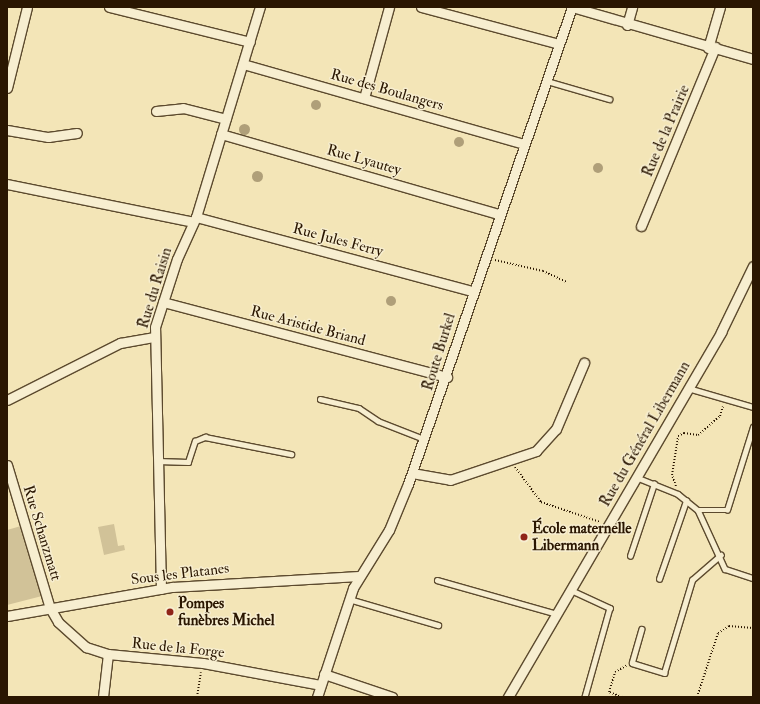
<!DOCTYPE html>
<meta charset="utf-8">
<style>
body{margin:0}
#map{position:relative;width:760px;height:704px;overflow:hidden;background:#f3e5b7;font-family:"IM FELL Double Pica",serif}
div>[style]{position:absolute}
.green>*{inset:0;background:#d1c298}
.water>*{inset:0;background:#af9f79}
.round{border-radius:50%}
.path>*{height:2px;margin-top:-1px;transform-origin:0;background:repeating-linear-gradient(90deg,#2a1601 0 1px,transparent 0 3px)}
.roads{filter:drop-shadow(1px 0 #5c4a2e) drop-shadow(-1px 0 #5c4a2e) drop-shadow(0 1px #5c4a2e) drop-shadow(0 -1px #5c4a2e)}
.service>*{height:4.5px;margin:-2.25px;padding:0 2.25px;transform-origin:2.25px;border-radius:2.25px;background:#f7eed0}
.minor>*{height:9px;margin:-4.5px;padding:0 4.5px;transform-origin:4.5px;border-radius:4.5px;background:#f7eed0}
.dots>*{width:11px;height:11px;translate:-50% -50%;box-sizing:border-box;border:2px solid #f7eed0;border-radius:50%}
span{translate:-50% -50%;white-space:nowrap;text-align:center;line-height:1.15;-webkit-text-stroke:3px #f7eed0;paint-order:stroke}
.street-label{font-size:15px;color:#2a1601}
.poi-label{font-size:15px;color:#2a1601;font-weight:700}
.left{translate:0 -50%;text-align:left}
.frame{position:absolute;inset:0;border:8px solid #2a1601;pointer-events:none}
</style>
<div id="map">
<div class="green">
<i style="clip-path:polygon(114px 524px,118px 546px,124px 545px,125px 550px,104px 555px,98px 527px)"></i>
<i style="clip-path:polygon(21px 526px,42px 596px,7px 605px,7px 530px)"></i>
</div>
<div class="water">
<i class="round" style="left:311px;top:100px;width:10px;height:10px"></i>
<i class="round" style="left:238.5px;top:123.5px;width:11px;height:11px"></i>
<i class="round" style="left:454px;top:137px;width:10px;height:10px"></i>
<i class="round" style="left:593px;top:163px;width:10px;height:10px"></i>
<i class="round" style="left:251.5px;top:170.5px;width:11px;height:11px"></i>
<i class="round" style="left:386px;top:296px;width:10px;height:10px"></i>
</div>
<div class="path">
<i style="left:495px;top:260px;width:49px;rotate:12.9deg"></i>
<i style="left:543px;top:271px;width:26px;rotate:25deg"></i>
<i style="left:515px;top:467px;width:44px;rotate:53.4deg"></i>
<i style="left:541px;top:502px;width:62px;rotate:18.7deg"></i>
<i style="left:676px;top:486px;width:12px;rotate:-110deg"></i>
<i style="left:672px;top:475px;width:39px;rotate:-81deg"></i>
<i style="left:678px;top:436px;width:7px;rotate:-27deg"></i>
<i style="left:684px;top:433px;width:14px;rotate:8deg"></i>
<i style="left:698px;top:435px;width:29px;rotate:-41deg"></i>
<i style="left:720px;top:416px;width:10px;rotate:-73deg"></i>
<i style="left:197px;top:697px;width:25px;rotate:-81deg"></i>
<i style="left:622px;top:697px;width:14px;rotate:-159deg"></i>
<i style="left:609px;top:692px;width:21px;rotate:-73deg"></i>
<i style="left:615px;top:672px;width:13px;rotate:-29deg"></i>
<i style="left:697px;top:697px;width:67px;rotate:-71.8deg"></i>
<i style="left:718px;top:633px;width:13px;rotate:-32deg"></i>
<i style="left:729px;top:626px;width:24px;rotate:5deg"></i>
</div>
<div class="roads">
<div class="service">
<i style="left:547px;top:81px;width:65px;rotate:16.2deg"></i>
<i style="left:688px;top:388px;width:68px;rotate:16.3deg"></i>
<i style="left:320px;top:399px;width:40px;rotate:13deg"></i>
<i style="left:359px;top:408px;width:23px;rotate:34deg"></i>
<i style="left:378px;top:421px;width:49px;rotate:21.4deg"></i>
<i style="left:157px;top:461px;width:31px;rotate:2deg"></i>
<i style="left:188px;top:462px;width:22px;rotate:-72deg"></i>
<i style="left:195px;top:441px;width:11px;rotate:-22deg"></i>
<i style="left:205px;top:437px;width:88px;rotate:11.2deg"></i>
<i style="left:636px;top:477px;width:45px;rotate:22deg"></i>
<i style="left:678px;top:494px;width:26px;rotate:39deg"></i>
<i style="left:698px;top:510px;width:65px;rotate:65.4deg"></i>
<i style="left:725px;top:569px;width:29px;rotate:18deg"></i>
<i style="left:698px;top:510px;width:29px"></i>
<i style="left:727px;top:510px;width:87px;rotate:-72.6deg"></i>
<i style="left:630px;top:556px;width:76px;rotate:-71.6deg"></i>
<i style="left:659px;top:579px;width:83px;rotate:-70.9deg"></i>
<i style="left:437px;top:580px;width:125px;rotate:15.8deg"></i>
<i style="left:571px;top:590px;width:43px;rotate:24.8deg"></i>
<i style="left:610px;top:608px;width:92px;rotate:105.7deg"></i>
<i style="left:349px;top:599px;width:93px;rotate:16.3deg"></i>
<i style="left:642px;top:629px;width:35px;rotate:106deg"></i>
<i style="left:632px;top:663px;width:34px;rotate:17deg"></i>
<i style="left:664px;top:673px;width:97px;rotate:-73.2deg"></i>
<i style="left:692px;top:580px;width:38px;rotate:-41deg"></i>
</div>
<div class="minor">
<i style="left:109px;top:7px;width:145px;rotate:13.9deg"></i>
<i style="left:421px;top:7px;width:143px;rotate:15deg"></i>
<i style="left:572px;top:7px;width:188px;rotate:16deg"></i>
<i style="left:627px;top:25px;width:19px;rotate:-74deg"></i>
<i style="left:708px;top:48px;width:43px;rotate:-73.7deg"></i>
<i style="left:243px;top:64px;width:292px;rotate:15.9deg"></i>
<i style="left:7px;top:88px;width:83px;rotate:-76.1deg"></i>
<i style="left:364px;top:98px;width:94px;rotate:-74.6deg"></i>
<i style="left:156px;top:111px;width:27px;rotate:-6deg"></i>
<i style="left:183px;top:108px;width:44px;rotate:14.3deg"></i>
<i style="left:7px;top:130px;width:42px;rotate:9.7deg"></i>
<i style="left:48px;top:137px;width:29px;rotate:-8deg"></i>
<i style="left:221px;top:134px;width:289px;rotate:16.1deg"></i>
<i style="left:7px;top:184px;width:190px;rotate:11.5deg"></i>
<i style="left:196px;top:217px;width:287px;rotate:15deg"></i>
<i style="left:641px;top:226px;width:194px;rotate:-67.5deg"></i>
<i style="left:163px;top:302px;width:294px;rotate:14.8deg"></i>
<i style="left:7px;top:400px;width:127px;rotate:-26.8deg"></i>
<i style="left:120px;top:343px;width:35px;rotate:-10deg"></i>
<i style="left:7px;top:465px;width:149px;rotate:73.3deg"></i>
<i style="left:50px;top:608px;width:16px;rotate:60deg"></i>
<i style="left:58px;top:622px;width:38px;rotate:42deg"></i>
<i style="left:86px;top:647px;width:23px;rotate:18deg"></i>
<i style="left:108px;top:654px;width:95px;rotate:5.4deg"></i>
<i style="left:203px;top:663px;width:119px;rotate:10.6deg"></i>
<i style="left:412px;top:473px;width:39px;rotate:10deg"></i>
<i style="left:450px;top:480px;width:91px;rotate:-18.6deg"></i>
<i style="left:536px;top:451px;width:30px;rotate:-48deg"></i>
<i style="left:556px;top:429px;width:72px;rotate:-67deg"></i>
<i style="left:161px;top:589px;width:262px;rotate:-91.3deg"></i>
<i style="left:155px;top:327px;width:71px;rotate:-72.1deg"></i>
<i style="left:177px;top:259px;width:46px;rotate:-65.7deg"></i>
<i style="left:196px;top:217px;width:220px;rotate:-73.1deg"></i>
<i style="left:7px;top:616px;width:168px;rotate:-10deg"></i>
<i style="left:172px;top:587px;width:187px;rotate:-3.4deg"></i>
<i style="left:324px;top:674px;width:72px;rotate:18.7deg"></i>
<i style="left:103px;top:697px;width:43px;rotate:-83.4deg"></i>
<i style="left:317px;top:697px;width:115px;rotate:-71.7deg"></i>
<i style="left:353px;top:588px;width:68px;rotate:-58.2deg"></i>
<i style="left:389px;top:530px;width:50px;rotate:-67.6deg"></i>
<i style="left:408px;top:484px;width:504px;rotate:-71.03deg"></i>
<i style="left:508px;top:697px;width:423px;rotate:-59.7deg"></i>
<i style="left:721px;top:332px;width:73px;rotate:-64.1deg"></i>
</div>
</div>
<div class="dots">
<i style="left:524px;top:537px;background:#8f2418"></i>
<i style="left:170px;top:612px;background:#8f2418"></i>
</div>
<div class="street-label">
<span style="left:387px;top:90px;rotate:16deg">Rue des Boulangers</span>
<span style="left:666px;top:131px;rotate:-67deg">Rue de la Prairie</span>
<span style="left:364px;top:160px;rotate:16deg">Rue Lyautey</span>
<span style="left:338px;top:240px;rotate:15deg">Rue Jules Ferry</span>
<span style="left:155px;top:288px;rotate:-73deg">Rue du Raisin</span>
<span style="left:308px;top:326px;rotate:15deg">Rue Aristide Briand</span>
<span style="left:439px;top:352px;rotate:-73deg">Route Burkel</span>
<span style="left:645px;top:434px;rotate:-60deg">Rue du Général Libermann</span>
<span style="left:42px;top:533px;rotate:73deg">Rue Schanzmatt</span>
<span style="left:180px;top:574px;rotate:-7deg">Sous les Platanes</span>
<span style="left:178px;top:648px;rotate:6deg">Rue de la Forge</span>
</div>
<div class="poi-label">
<span class="left" style="left:532px;top:537px">École maternelle<br>Libermann</span>
<span class="left" style="left:178px;top:612px">Pompes<br>funèbres Michel</span>
</div>
<div class="frame"></div>
</div>
